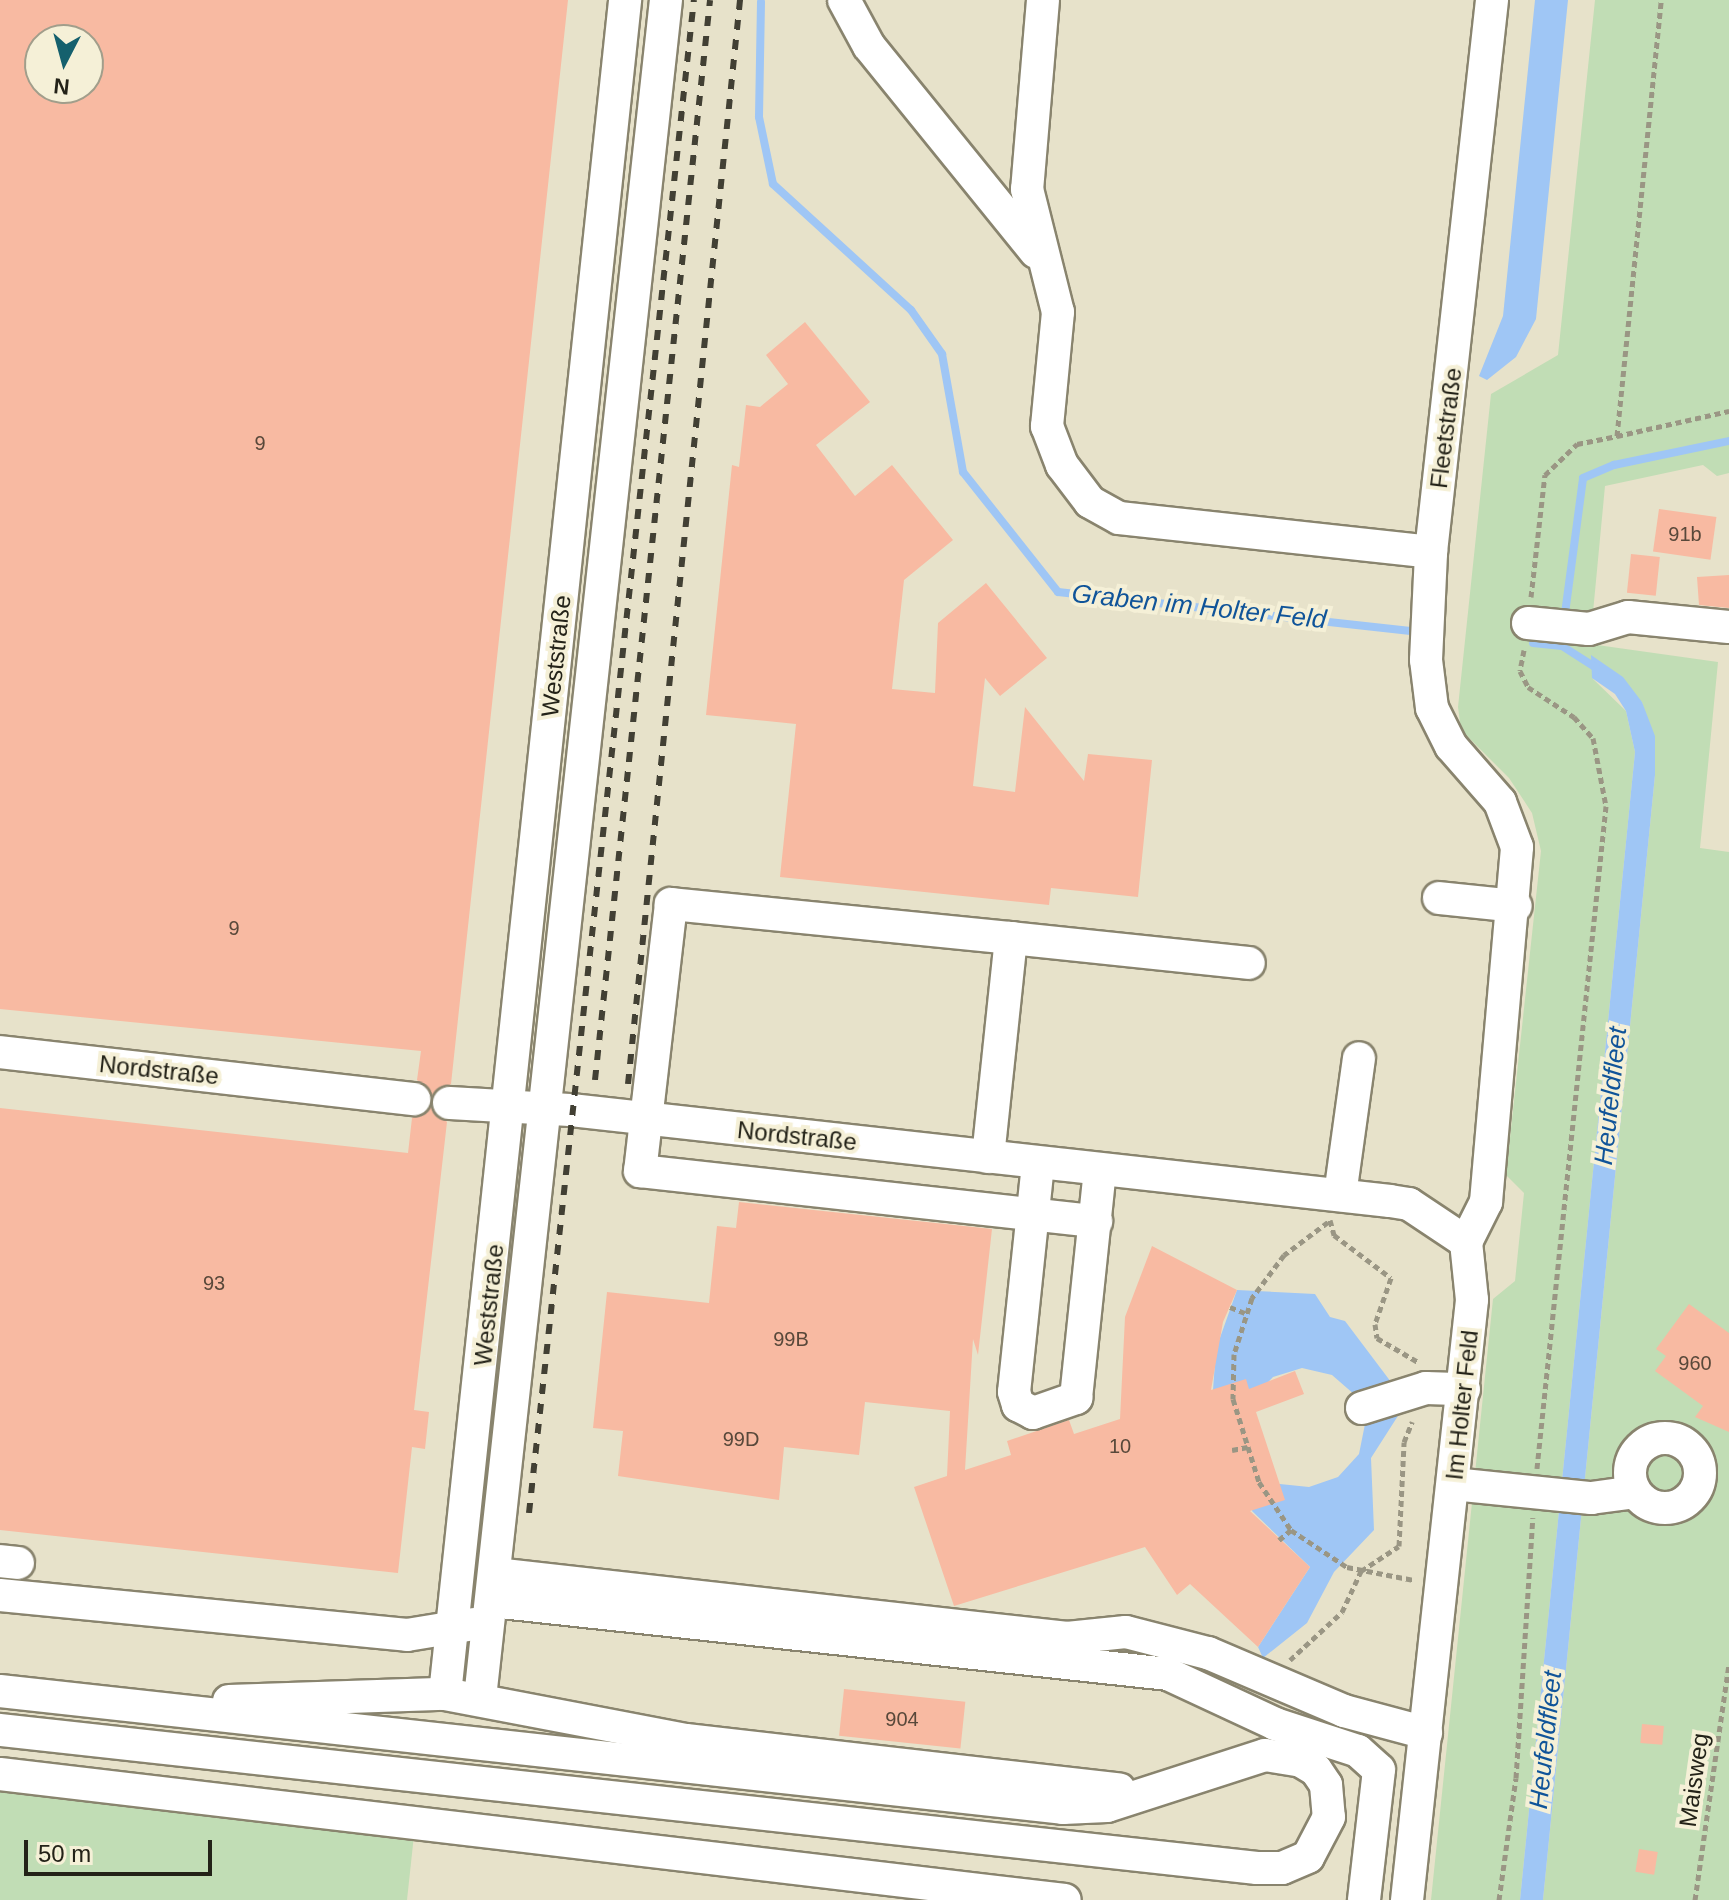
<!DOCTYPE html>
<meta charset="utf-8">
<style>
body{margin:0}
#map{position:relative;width:1729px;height:1900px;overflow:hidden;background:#e7e2ca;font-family:Helvetica,sans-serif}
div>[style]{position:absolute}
.green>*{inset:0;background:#c1ddb5}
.water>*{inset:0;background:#9fc6f5}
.stream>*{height:8px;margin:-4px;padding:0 4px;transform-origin:4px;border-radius:4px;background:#9fc6f5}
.building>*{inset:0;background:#f8baa2;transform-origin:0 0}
.path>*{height:5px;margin-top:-2.5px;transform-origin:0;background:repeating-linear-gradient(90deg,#9a9684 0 6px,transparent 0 10px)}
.roads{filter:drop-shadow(2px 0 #89846e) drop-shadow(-2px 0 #89846e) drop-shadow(0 2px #89846e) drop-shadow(0 -2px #89846e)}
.minor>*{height:32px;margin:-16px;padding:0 16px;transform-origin:16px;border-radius:16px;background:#fff}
.minor>.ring{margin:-16px;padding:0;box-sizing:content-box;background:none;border:32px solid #fff;border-radius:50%}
.rail>*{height:6px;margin-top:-3px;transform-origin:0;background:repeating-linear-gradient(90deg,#424034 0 10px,transparent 0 20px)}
span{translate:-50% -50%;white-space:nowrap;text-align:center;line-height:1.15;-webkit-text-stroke:8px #f5f0d7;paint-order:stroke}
.number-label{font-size:20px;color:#58483a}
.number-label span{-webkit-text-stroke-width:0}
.street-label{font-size:24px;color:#232218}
.water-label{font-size:26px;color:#105499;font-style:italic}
.north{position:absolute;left:24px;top:24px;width:80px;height:80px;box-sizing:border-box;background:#f5f0d7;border:2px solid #a19e8b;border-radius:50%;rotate:186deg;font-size:22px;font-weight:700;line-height:32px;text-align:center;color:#232218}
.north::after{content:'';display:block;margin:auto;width:28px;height:36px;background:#15606d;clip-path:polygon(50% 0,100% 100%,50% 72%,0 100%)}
.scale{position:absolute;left:24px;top:1840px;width:188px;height:36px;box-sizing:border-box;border:4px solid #232218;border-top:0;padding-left:10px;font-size:24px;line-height:28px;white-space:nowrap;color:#232218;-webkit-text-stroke:6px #f5f0d7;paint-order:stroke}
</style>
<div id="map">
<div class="green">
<i style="clip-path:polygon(1595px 0,1729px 0,1729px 473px,1717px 476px,1703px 465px,1605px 486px,1590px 644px,1718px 662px,1700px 848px,1729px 852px,1729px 1900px,1543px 1900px,1655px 775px,1642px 702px,1592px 678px,1626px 711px,1635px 752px,1520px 1900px,1431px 1900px,1493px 1299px,1515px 1281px,1524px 1193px,1506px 1175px,1541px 851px,1532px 813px,1509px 778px,1461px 730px,1458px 707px,1491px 394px,1558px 355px)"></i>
<i style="clip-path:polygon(0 1785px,414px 1835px,407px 1900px,0 1900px)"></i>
</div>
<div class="water">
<i style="clip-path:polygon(1535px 0,1568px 0,1536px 319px,1516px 357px,1487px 380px,1479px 376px,1503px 316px)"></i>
<i style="clip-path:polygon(1591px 655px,1623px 677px,1642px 702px,1655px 736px,1655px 775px,1543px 1900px,1520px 1900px,1635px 752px,1626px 711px,1615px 694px,1592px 678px)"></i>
<i style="clip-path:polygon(1237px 1290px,1315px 1294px,1330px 1317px,1345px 1321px,1394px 1386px,1355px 1395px,1332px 1375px,1302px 1368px,1273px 1377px,1252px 1399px,1213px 1390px,1216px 1349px)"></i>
<i style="clip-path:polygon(1403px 1408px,1371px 1458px,1374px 1530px,1334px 1572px,1307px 1623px,1263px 1658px,1258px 1647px,1310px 1567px,1252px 1511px,1259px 1482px,1309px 1487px,1338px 1477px,1359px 1454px,1365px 1424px)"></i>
</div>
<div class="stream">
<i style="left:761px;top:2px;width:115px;rotate:91deg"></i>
<i style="left:759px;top:117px;width:68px;rotate:78.2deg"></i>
<i style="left:773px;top:184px;width:187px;rotate:42.4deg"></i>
<i style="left:911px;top:310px;width:54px;rotate:54.8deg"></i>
<i style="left:942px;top:354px;width:120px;rotate:79.9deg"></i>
<i style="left:963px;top:472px;width:153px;rotate:51.6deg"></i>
<i style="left:1058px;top:592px;width:357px;rotate:6.3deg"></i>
<i style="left:1564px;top:621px;width:144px;rotate:-82.4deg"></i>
<i style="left:1583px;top:478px;width:34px;rotate:-23deg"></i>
<i style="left:1614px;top:465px;width:117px;rotate:-11.8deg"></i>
<i style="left:1533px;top:643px;width:29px;rotate:6deg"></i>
<i style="left:1562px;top:646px;width:43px;rotate:32.6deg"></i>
</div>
<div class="building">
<i style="clip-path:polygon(evenodd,0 0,568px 0,451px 1084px,432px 1095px,417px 1080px,421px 1051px,0 1009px,0 0,40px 40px,88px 40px,88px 88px,40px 88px,40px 40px)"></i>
<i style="clip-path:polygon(805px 322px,870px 402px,816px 445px,855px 496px,892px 465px,953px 540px,904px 580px,892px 689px,935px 693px,938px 623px,986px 583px,1047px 658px,1000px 696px,985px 678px,973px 786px,1015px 792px,1025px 707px,1084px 781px,1088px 754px,1152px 760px,1138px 897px,1051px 888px,1049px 905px,780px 877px,796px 724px,706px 715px,732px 465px,739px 467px,746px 405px,760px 407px,788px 384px,766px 355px)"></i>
<i style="left:1659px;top:509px;width:58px;height:43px;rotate:8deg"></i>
<i style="left:1631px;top:554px;width:29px;height:39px;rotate:6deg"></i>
<i style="clip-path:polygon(1729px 575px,1729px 608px,1699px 605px,1697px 577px)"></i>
<i style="clip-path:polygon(431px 1106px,447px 1122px,414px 1410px,429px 1412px,425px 1449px,412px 1447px,398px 1573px,0 1530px,0 1108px,408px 1153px,412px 1118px)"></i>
<i style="clip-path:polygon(739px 1202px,992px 1229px,978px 1355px,973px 1339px,965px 1470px,1011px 1455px,1007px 1441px,1069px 1420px,1074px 1434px,1120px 1419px,1125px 1317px,1152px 1246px,1237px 1290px,1223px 1322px,1211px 1390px,1246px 1379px,1249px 1389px,1295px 1371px,1304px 1394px,1256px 1412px,1285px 1500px,1250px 1511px,1310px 1567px,1258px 1647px,1190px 1584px,1177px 1595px,1145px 1547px,954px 1606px,914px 1487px,947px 1476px,950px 1411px,865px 1402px,859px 1455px,784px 1447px,779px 1500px,618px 1476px,623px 1431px,593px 1428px,607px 1292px,709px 1303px,717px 1226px,736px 1228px)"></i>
<i style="clip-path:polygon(1689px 1304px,1729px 1333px,1729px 1432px,1695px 1417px,1703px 1406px,1655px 1371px,1666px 1356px,1656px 1349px)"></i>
<i style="left:844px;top:1689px;width:122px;height:47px;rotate:6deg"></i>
<i style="left:1642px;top:1724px;width:22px;height:19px;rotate:5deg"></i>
<i style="left:1639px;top:1849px;width:19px;height:23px;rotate:9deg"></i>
</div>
<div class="path">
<i style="left:1617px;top:436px;width:115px;rotate:-12.6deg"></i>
<i style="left:1531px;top:597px;width:123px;rotate:-83.5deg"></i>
<i style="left:1545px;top:475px;width:45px;rotate:-44.1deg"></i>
<i style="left:1577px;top:444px;width:41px;rotate:-11.3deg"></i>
<i style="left:1617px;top:436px;width:438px;rotate:-84.2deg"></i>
<i style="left:1524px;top:650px;width:21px;rotate:101deg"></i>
<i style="left:1520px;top:671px;width:18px;rotate:63deg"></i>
<i style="left:1528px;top:687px;width:55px;rotate:33.1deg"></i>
<i style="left:1574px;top:717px;width:28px;rotate:48deg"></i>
<i style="left:1593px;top:738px;width:69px;rotate:79.2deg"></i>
<i style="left:1606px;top:806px;width:666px;rotate:95.95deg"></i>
<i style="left:1330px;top:1220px;width:16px;rotate:75deg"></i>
<i style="left:1334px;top:1235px;width:71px;rotate:37deg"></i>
<i style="left:1391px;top:1278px;width:49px;rotate:109.2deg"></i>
<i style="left:1375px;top:1324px;width:14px;rotate:82deg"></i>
<i style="left:1377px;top:1338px;width:48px;rotate:30.3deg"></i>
<i style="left:1328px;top:1222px;width:55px;rotate:143.1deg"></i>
<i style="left:1284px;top:1255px;width:54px;rotate:126.7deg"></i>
<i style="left:1252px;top:1298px;width:59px;rotate:107.8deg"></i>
<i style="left:1234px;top:1354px;width:45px;rotate:91.3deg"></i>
<i style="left:1233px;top:1399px;width:87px;rotate:72.6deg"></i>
<i style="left:1259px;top:1482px;width:58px;rotate:56.3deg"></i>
<i style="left:1291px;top:1530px;width:67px;rotate:33.5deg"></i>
<i style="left:1347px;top:1567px;width:68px;rotate:11deg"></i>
<i style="left:1230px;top:1307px;width:16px;rotate:22deg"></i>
<i style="left:1232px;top:1450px;width:16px;rotate:-11deg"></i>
<i style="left:1279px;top:1540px;width:16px;rotate:-40deg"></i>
<i style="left:1290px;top:1660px;width:71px;rotate:-42.7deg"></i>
<i style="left:1342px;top:1612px;width:45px;rotate:-65.1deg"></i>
<i style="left:1361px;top:1571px;width:45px;rotate:-33.3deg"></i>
<i style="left:1399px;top:1546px;width:104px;rotate:-87.2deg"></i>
<i style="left:1404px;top:1442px;width:22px;rotate:-68deg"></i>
<i style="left:1499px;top:1900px;width:123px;rotate:-82.1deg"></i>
<i style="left:1516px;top:1778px;width:261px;rotate:-86.3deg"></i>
<i style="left:1695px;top:1900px;width:237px;rotate:-81.8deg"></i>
</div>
<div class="roads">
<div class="minor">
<i style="left:844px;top:0;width:52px;rotate:61.5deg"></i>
<i style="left:869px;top:46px;width:265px;rotate:51deg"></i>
<i style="left:1043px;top:0;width:190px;rotate:94.8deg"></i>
<i style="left:1027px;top:189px;width:127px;rotate:75.9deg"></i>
<i style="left:1058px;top:312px;width:115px;rotate:95.5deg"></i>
<i style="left:1047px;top:426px;width:42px;rotate:69deg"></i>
<i style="left:1062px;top:465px;width:46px;rotate:52.9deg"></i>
<i style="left:1090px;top:502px;width:33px;rotate:29deg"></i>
<i style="left:1119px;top:518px;width:314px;rotate:6.2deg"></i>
<i style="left:1528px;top:623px;width:61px;rotate:5.6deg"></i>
<i style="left:1589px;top:629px;width:41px;rotate:-17.1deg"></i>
<i style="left:1628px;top:617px;width:101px;rotate:5.7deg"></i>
<i style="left:1439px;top:898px;width:77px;rotate:5.9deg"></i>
<i style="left:1011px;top:938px;width:239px;rotate:6deg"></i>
<i style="left:0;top:1052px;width:417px;rotate:6.5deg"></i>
<i style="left:449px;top:1103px;width:122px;rotate:3.3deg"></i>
<i style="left:571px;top:1110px;width:824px;rotate:6.34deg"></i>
<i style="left:1390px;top:1201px;width:19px;rotate:9deg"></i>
<i style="left:1409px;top:1204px;width:69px;rotate:33.7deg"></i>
<i style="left:1466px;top:1242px;width:58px;rotate:84.1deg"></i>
<i style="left:1472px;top:1300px;width:604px;rotate:96.18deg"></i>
<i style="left:988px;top:1157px;width:220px;rotate:-84deg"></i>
<i style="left:1011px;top:938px;width:342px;rotate:-174.3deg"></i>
<i style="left:671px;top:904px;width:269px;rotate:96.6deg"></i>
<i style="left:640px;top:1171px;width:459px;rotate:6.3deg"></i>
<i style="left:1038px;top:1164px;width:229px;rotate:96deg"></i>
<i style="left:1014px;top:1392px;width:14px;rotate:73deg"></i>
<i style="left:1018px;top:1405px;width:17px;rotate:28deg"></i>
<i style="left:1033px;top:1413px;width:46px;rotate:-19.2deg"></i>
<i style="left:1076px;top:1398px;width:229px;rotate:-84deg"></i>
<i style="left:1340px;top:1195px;width:138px;rotate:-82.1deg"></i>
<i style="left:1466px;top:1242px;width:45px;rotate:-63.4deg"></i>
<i style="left:1486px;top:1202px;width:356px;rotate:-85deg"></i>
<i style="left:1517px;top:847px;width:48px;rotate:-110.7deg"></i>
<i style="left:1500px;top:802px;width:74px;rotate:-131.2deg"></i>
<i style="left:1451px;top:746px;width:42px;rotate:-116.6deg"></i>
<i style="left:1432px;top:708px;width:48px;rotate:-97.1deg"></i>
<i style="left:1426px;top:660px;width:108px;rotate:-87.3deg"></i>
<i style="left:1431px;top:552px;width:555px;rotate:-83.69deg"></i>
<i style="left:1362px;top:1408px;width:67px;rotate:-17.4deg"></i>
<i style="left:1426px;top:1388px;width:38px;rotate:2deg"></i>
<i class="ring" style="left:1630px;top:1438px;width:38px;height:38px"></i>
<i style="left:1453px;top:1484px;width:139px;rotate:5.8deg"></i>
<i style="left:1591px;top:1498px;width:44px;rotate:-7.8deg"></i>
<i style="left:0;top:1561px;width:18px;rotate:6deg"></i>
<i style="left:495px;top:1574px;width:576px;rotate:6.38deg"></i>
<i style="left:1067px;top:1638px;width:59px;rotate:-5.8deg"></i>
<i style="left:1126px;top:1632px;width:85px;rotate:14.4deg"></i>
<i style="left:1208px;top:1653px;width:148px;rotate:23.1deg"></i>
<i style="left:1344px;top:1711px;width:85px;rotate:15deg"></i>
<i style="left:0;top:1595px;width:409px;rotate:5.6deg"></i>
<i style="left:407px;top:1635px;width:68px;rotate:-9.3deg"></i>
<i style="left:492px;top:1601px;width:680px;rotate:6.16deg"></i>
<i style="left:1168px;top:1674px;width:118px;rotate:25deg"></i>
<i style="left:1275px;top:1724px;width:87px;rotate:18deg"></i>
<i style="left:1358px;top:1751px;width:28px;rotate:42deg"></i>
<i style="left:1379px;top:1770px;width:131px;rotate:96.6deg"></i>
<i style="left:0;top:1691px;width:1069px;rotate:6.28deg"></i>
<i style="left:1063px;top:1808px;width:44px;rotate:-2.6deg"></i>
<i style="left:1107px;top:1806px;width:166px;rotate:-17.9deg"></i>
<i style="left:1265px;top:1755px;width:36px;rotate:9deg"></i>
<i style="left:1301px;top:1761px;width:17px;rotate:31deg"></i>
<i style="left:1316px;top:1770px;width:18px;rotate:56deg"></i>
<i style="left:1326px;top:1785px;width:32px;rotate:85deg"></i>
<i style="left:1329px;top:1817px;width:45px;rotate:117.7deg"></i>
<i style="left:1308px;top:1857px;width:28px;rotate:157deg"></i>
<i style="left:1282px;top:1868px;width:25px;rotate:180deg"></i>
<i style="left:1257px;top:1868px;width:1265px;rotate:-173.73deg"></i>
<i style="left:445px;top:1694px;width:1704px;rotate:-83.93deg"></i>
<i style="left:480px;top:1698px;width:1708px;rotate:-83.75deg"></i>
<i style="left:229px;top:1701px;width:216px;rotate:-1.9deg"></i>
<i style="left:445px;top:1694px;width:245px;rotate:10.8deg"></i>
<i style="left:686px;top:1740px;width:436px;rotate:6.5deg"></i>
<i style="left:0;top:1774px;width:1072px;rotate:6.75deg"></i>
</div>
</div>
<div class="rail">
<i style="left:595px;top:1080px;width:1086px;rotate:-83.92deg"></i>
<i style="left:628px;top:1084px;width:1090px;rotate:-84.1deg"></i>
<i style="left:529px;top:1513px;width:1522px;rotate:-83.78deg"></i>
</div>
<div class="number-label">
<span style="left:260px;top:443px">9</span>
<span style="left:1685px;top:534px">91b</span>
<span style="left:234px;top:928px">9</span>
<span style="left:214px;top:1283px">93</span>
<span style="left:791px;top:1339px">99B</span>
<span style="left:1695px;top:1363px">960</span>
<span style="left:741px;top:1439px">99D</span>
<span style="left:1120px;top:1446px">10</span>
<span style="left:902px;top:1719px">904</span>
</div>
<div class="street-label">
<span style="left:1446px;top:428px;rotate:-83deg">Fleetstraße</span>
<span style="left:556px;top:656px;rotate:-84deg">Weststraße</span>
<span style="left:159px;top:1070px;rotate:6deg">Nordstraße</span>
<span style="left:797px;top:1136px;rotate:6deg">Nordstraße</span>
<span style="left:489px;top:1305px;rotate:-84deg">Weststraße</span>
<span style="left:1462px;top:1405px;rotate:-84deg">Im Holter Feld</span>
<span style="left:1694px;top:1780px;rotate:-82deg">Maisweg</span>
</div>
<div class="water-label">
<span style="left:1199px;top:607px;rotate:6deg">Graben im Holter Feld</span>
<span style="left:1611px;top:1096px;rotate:-84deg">Heufeldfleet</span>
<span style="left:1546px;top:1740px;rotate:-84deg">Heufeldfleet</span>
</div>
<div class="north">N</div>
<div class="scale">50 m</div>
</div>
